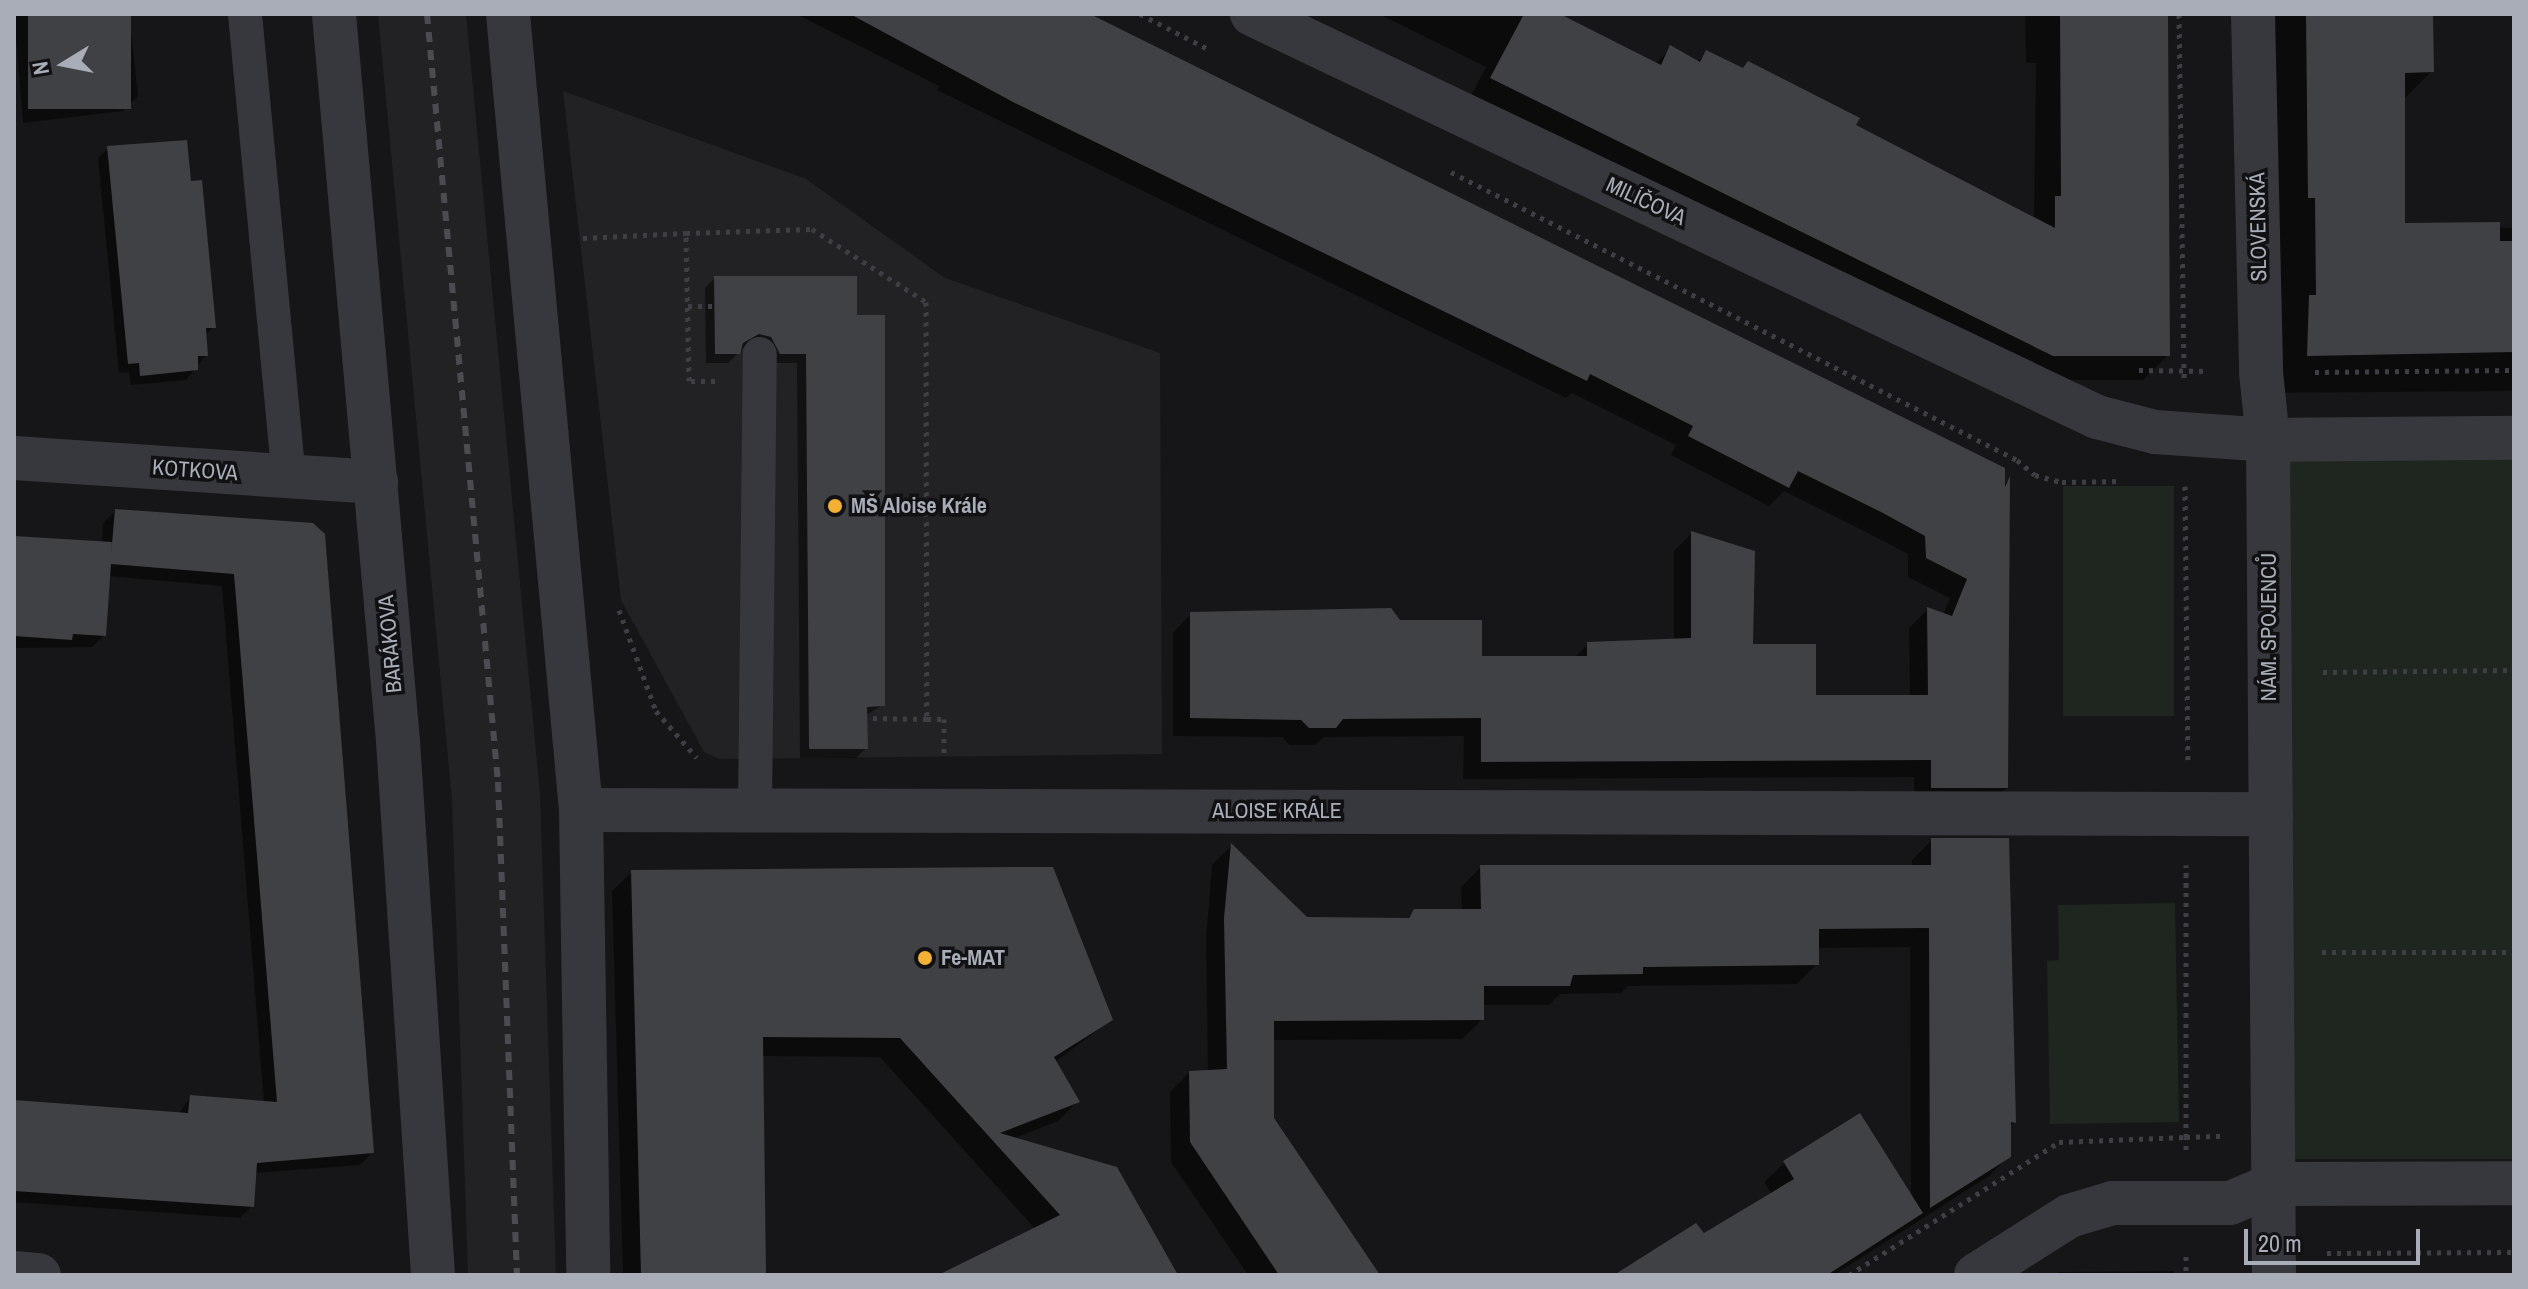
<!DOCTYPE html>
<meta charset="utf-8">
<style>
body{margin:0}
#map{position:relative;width:2528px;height:1289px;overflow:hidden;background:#161618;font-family:"Archivo Narrow",sans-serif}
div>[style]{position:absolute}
.built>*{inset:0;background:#222225}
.green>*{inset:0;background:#1e261f;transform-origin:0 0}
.shadow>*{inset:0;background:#0007;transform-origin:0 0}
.building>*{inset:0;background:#404145;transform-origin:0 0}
.path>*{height:5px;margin-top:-2.5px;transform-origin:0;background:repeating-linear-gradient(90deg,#3d3f44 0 4px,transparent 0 10px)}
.service>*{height:34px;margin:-17px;padding:0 17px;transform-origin:17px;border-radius:17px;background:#37383d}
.minor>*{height:44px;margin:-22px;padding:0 22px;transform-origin:22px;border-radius:22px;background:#37383d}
.rail>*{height:6px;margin-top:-3px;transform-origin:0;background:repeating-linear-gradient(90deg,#4a4c52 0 10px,transparent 0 18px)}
.dots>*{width:22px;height:22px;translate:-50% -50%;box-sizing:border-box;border:4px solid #111113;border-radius:50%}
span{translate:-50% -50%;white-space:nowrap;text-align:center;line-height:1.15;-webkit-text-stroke:7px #111113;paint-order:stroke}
.street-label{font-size:22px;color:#a8adb8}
.poi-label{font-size:22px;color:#a8adb8;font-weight:700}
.left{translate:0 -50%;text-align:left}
.frame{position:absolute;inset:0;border:16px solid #a8adb8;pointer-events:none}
.north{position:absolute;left:24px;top:24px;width:80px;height:80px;-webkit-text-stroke:6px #111113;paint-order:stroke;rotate:260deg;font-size:22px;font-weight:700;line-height:32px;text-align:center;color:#a8adb8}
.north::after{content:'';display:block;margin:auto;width:28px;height:36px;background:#a8adb8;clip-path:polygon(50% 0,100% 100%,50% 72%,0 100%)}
.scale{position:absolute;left:2244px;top:1229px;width:176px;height:36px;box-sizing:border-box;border:4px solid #a8adb8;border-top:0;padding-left:10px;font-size:24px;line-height:28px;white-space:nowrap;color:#a8adb8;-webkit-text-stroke:6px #111113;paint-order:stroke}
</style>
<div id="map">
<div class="built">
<i style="clip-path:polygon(378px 14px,466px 14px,540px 794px,556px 1275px,468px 1275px,452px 800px)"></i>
<i style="clip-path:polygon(563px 91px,806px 179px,945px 278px,1160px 353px,1162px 754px,719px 759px,704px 752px,621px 600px)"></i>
</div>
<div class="green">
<i style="left:2280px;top:458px;width:234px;height:701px"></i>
<i style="left:2174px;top:486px;width:230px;height:111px;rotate:90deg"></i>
<i style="clip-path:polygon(2175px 903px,2179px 1122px,2050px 1124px,2047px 961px,2059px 960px,2058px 905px)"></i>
</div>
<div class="shadow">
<i style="clip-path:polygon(14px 14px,129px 14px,138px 96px,123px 111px,23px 123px)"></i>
<i style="clip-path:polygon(1085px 14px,2003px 485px,2008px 481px,2006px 788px,1988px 806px,1914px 806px,1914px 777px,1463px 779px,1464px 736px,1324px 737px,1315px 745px,1290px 745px,1282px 737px,1173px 736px,1173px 633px,1191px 614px,1399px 622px,1480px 658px,1574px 658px,1588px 644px,1674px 641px,1674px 551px,1692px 533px,1751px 646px,1814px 697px,1910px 697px,1909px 628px,1927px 610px,1943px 615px,1950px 598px,1908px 577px,1908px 554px,1862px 530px,1784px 491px,1769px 506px,1671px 455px,1676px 445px,1572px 393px,1566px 398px,937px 90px,939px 86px,798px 15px)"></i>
<i style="clip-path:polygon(1379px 14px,1556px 14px,1655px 64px,1671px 48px,1697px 62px,1706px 53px,2034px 220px,2036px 63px,2026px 63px,2025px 14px,2166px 14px,2168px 355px,2143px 380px,2027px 380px,1467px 103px,1486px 67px)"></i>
<i style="clip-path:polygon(2269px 14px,2431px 14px,2432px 71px,2403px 100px,2403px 225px,2514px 228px,2514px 391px,2270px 393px)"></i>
<i style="clip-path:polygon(108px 148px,189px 183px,214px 327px,204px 336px,206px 355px,186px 380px,131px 385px,129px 372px,119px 373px,98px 158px)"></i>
<i style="clip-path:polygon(715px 278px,855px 317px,883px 705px,866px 715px,866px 748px,856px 758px,800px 758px,797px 363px,770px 363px,748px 343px,728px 363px,706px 363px,705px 288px)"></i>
<i style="clip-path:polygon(115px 511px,312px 525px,372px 1153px,360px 1165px,254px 1173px,252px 1206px,240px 1218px,14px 1202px,14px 1102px,178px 1114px,191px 1097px,264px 1103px,222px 586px,108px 576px,104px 635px,92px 647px,14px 648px,14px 537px,102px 543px,103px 523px)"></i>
<i style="clip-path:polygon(1932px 840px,2014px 1122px,2009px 1127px,2009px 1156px,1989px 1176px,1834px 1275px,1615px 1275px,1704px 1235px,1772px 1194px,1764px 1182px,1784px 1163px,1859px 1116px,1911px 1198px,1910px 947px,1817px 948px,1817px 964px,1797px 984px,1628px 986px,1621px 993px,1560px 994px,1549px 1005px,1482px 1005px,1482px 1020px,1462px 1039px,1272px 1040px,1272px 1119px,1377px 1275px,1248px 1275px,1171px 1162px,1170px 1092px,1190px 1072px,1208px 1072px,1206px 939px,1212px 865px,1231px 846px,1306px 919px,1406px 920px,1414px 911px,1462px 911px,1461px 887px,1481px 867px,1912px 867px,1912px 860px)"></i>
<i style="clip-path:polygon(632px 872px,1111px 1020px,1055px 1062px,1077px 1102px,1058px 1121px,1013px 1139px,1176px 1275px,943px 1275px,1036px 1230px,880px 1057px,761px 1056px,764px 1275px,623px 1275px,612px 891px)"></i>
<i style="clip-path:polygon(2174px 1271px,2174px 1275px,2055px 1275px,2060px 1272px)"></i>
<i style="left:2321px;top:1274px;width:193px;height:1px"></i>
</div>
<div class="building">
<i style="left:28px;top:14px;width:103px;height:95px"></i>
<i style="clip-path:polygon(850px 14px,1090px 14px,2005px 468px,2005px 487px,2010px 476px,2008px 788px,1931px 788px,1931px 760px,1481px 762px,1481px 718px,1343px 719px,1336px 728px,1309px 728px,1301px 720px,1190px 718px,1190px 612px,1391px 608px,1400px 620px,1482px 620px,1482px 656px,1587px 656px,1587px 642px,1691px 638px,1691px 531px,1755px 551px,1753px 644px,1816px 644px,1816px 695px,1928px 695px,1927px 607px,1952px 616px,1967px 579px,1926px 558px,1925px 536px,1881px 512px,1798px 471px,1789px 488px,1688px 436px,1693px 426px,1590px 374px,1587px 381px,1013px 102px)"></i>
<i style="clip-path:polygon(1524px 14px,1560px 14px,1661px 65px,1670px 45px,1700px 62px,1706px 50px,1743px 68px,1748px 61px,1860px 118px,1856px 125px,2055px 228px,2055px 196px,2061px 196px,2060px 14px,2168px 14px,2170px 356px,2053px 356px,1490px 78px)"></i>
<i style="clip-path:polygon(2306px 14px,2433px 14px,2434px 72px,2405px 73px,2405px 223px,2500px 222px,2500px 241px,2514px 241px,2514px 352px,2307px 356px,2309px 295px,2316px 295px,2315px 198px,2308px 198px)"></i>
<i style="clip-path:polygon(187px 140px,191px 181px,202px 180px,216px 328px,206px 328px,208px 356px,198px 356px,198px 370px,140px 376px,139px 363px,128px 364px,107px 146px)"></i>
<i style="clip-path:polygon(714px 276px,857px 276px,857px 315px,885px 315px,885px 706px,867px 707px,868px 749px,809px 749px,806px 354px,780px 354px,771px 337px,759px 334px,743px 343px,740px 354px,715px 354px)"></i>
<i style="clip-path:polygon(115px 509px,313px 523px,325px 534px,374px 1153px,257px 1163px,254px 1207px,14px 1191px,14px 1100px,188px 1113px,190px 1095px,277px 1102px,234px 574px,111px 564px,106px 636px,73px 634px,72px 640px,14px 636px,14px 536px,112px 542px,111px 555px)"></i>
<i style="clip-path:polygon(1931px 838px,2009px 838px,2016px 1123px,2011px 1122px,2011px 1157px,1930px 1208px,1929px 928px,1819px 929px,1819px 965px,1643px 967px,1643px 974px,1573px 975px,1570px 986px,1484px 986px,1484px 1020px,1274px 1021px,1274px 1118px,1380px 1275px,1279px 1275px,1190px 1142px,1189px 1071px,1227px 1069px,1224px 918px,1231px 843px,1307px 917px,1409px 918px,1414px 909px,1481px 909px,1480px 865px,1931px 865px)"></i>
<i style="clip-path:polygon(1013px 867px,1053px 867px,1113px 1020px,1054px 1057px,1080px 1102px,1000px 1133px,1117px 1167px,1178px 1275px,938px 1275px,1060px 1215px,900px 1038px,763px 1037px,766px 1275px,641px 1275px,631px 870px)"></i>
<i style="clip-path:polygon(1860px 1113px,1923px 1213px,1827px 1275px,1614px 1275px,1696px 1223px,1704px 1233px,1794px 1179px,1783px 1161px)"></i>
</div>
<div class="path">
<i style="left:1140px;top:14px;width:79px;rotate:27.2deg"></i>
<i style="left:2179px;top:14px;width:369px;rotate:89.2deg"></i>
<i style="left:1451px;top:172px;width:635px;rotate:26.97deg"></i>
<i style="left:2017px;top:460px;width:23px;rotate:40deg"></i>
<i style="left:2035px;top:475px;width:28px;rotate:15deg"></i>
<i style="left:2062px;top:482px;width:60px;rotate:-1deg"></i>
<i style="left:583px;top:238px;width:103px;rotate:-2.8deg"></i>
<i style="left:688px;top:306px;width:26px"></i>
<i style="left:2139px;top:370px;width:70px;rotate:0.8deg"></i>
<i style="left:2315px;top:372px;width:199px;rotate:-0.6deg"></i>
<i style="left:715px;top:381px;width:26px;rotate:180deg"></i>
<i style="left:689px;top:381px;width:148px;rotate:-91.2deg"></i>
<i style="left:686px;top:233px;width:126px;rotate:-1.8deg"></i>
<i style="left:812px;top:229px;width:135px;rotate:32.6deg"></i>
<i style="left:926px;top:302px;width:417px;rotate:89.9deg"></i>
<i style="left:927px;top:719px;width:59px;rotate:-179deg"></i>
<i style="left:2185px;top:486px;width:274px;rotate:89.4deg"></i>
<i style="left:619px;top:610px;width:108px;rotate:69.9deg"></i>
<i style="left:656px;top:711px;width:62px;rotate:48.9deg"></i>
<i style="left:2323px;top:672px;width:191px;rotate:-0.6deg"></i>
<i style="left:927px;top:719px;width:17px"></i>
<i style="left:944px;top:719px;width:38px;rotate:90deg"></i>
<i style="left:2322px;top:952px;width:192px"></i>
<i style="left:2186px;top:1150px;width:13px;rotate:-90deg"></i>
<i style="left:2186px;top:1137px;width:36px;rotate:-2deg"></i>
<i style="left:2327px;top:1253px;width:187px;rotate:-0.3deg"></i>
<i style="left:2186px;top:1256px;width:19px;rotate:90deg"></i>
<i style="left:1849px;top:1275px;width:249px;rotate:-32.3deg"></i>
<i style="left:2059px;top:1142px;width:127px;rotate:-2.3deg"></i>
<i style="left:2186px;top:1137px;width:272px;rotate:-90deg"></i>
</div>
<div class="service">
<i style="left:245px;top:14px;width:464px;rotate:84.6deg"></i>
<i style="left:755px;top:810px;width:456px;rotate:-89.4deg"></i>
</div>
<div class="minor">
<i style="left:334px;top:14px;width:730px;rotate:84.97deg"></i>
<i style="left:398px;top:741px;width:535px;rotate:86.25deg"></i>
<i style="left:508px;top:14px;width:799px;rotate:84.76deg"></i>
<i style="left:581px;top:810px;width:465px;rotate:89.1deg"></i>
<i style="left:1252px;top:14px;width:936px;rotate:25.5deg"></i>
<i style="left:2097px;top:417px;width:60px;rotate:14.5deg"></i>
<i style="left:2155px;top:432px;width:113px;rotate:4deg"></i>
<i style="left:2268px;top:440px;width:246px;rotate:-0.5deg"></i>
<i style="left:2253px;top:14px;width:358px;rotate:88.7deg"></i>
<i style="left:2261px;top:372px;width:68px;rotate:84.1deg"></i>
<i style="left:2268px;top:440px;width:835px;rotate:89.59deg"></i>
<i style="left:14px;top:458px;width:363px;rotate:3.8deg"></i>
<i style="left:581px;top:810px;width:1690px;rotate:0.14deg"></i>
<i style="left:14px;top:1273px;width:25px;rotate:5deg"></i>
<i style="left:1976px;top:1275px;width:110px;rotate:-32.4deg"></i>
<i style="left:2069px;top:1216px;width:46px;rotate:-16.5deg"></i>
<i style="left:2113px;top:1203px;width:117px"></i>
<i style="left:2230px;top:1203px;width:50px;rotate:-22.4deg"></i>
<i style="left:2276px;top:1184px;width:238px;rotate:-0.2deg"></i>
</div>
<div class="rail">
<i style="left:427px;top:14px;width:771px;rotate:84.72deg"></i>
<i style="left:498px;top:782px;width:493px;rotate:87.8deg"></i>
</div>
<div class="dots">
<i style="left:835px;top:506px;background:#f2b134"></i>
<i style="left:925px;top:958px;background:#f2b134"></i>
</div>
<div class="street-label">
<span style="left:1646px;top:201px;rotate:25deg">MILÍČOVA</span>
<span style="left:2258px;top:227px;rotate:-91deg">SLOVENSKÁ</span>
<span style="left:195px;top:470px;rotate:4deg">KOTKOVA</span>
<span style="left:2269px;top:627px;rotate:-90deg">NÁM. SPOJENCŮ</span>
<span style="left:390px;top:644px;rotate:-95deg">BARÁKOVA</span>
<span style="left:1277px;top:811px">ALOISE KRÁLE</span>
</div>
<div class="poi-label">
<span class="left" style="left:851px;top:506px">MŠ Aloise Krále</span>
<span class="left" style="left:941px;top:958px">Fe-MAT</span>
</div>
<div class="frame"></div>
<div class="north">N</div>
<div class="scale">20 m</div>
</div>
